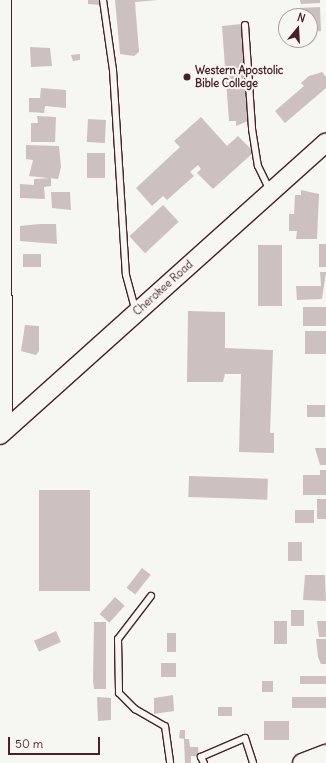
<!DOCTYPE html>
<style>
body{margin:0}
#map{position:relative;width:326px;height:763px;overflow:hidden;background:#f6f6f2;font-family:Delius,sans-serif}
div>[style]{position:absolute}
.building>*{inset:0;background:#ccc1c0;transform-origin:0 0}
.roads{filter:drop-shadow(1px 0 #4a1f2b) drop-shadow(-1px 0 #4a1f2b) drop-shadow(0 1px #4a1f2b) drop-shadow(0 -1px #4a1f2b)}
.lane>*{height:6px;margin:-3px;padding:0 3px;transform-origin:3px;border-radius:3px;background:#f6f6f2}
.street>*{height:13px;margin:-6.5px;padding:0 6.5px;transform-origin:6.5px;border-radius:6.5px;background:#f6f6f2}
.secondary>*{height:18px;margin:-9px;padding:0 9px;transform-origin:9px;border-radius:9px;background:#f6f6f2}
.dots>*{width:11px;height:11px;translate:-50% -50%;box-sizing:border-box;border:2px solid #f6f6f2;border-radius:50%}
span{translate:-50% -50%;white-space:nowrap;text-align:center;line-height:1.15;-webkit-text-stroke:4px #f6f6f2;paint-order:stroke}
.poi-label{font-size:11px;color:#4a1f2b;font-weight:700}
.left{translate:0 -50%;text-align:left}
.street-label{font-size:11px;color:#4a1f2b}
.north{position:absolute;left:278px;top:8px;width:40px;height:40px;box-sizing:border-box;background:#f6f6f2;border:1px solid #b1a0a2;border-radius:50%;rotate:18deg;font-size:11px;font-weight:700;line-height:16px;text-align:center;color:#4a1f2b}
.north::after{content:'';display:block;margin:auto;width:14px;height:18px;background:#4a1f2b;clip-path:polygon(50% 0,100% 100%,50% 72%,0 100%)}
.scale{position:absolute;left:8px;top:737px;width:92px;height:18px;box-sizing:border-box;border:2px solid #4a1f2b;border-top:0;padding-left:5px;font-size:12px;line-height:14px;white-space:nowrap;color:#4a1f2b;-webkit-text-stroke:3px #f6f6f2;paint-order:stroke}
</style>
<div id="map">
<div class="building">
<i style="clip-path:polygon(88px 0,100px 0,101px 5px,88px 4px)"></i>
<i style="clip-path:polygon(115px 0,158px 0,135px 2px,139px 52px,134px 56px,120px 54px)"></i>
<i style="clip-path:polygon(300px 0,320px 0,320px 3px,301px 4px)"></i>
<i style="clip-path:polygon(320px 7px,321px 31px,310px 32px,310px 16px,300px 16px,299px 8px)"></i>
<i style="clip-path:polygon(241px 24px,248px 121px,236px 126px,236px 121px,229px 121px,222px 26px)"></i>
<i style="clip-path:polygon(30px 47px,50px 48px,52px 66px,31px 67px)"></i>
<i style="clip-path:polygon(80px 54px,80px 60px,73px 61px,71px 55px)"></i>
<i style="clip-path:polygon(322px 72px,326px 77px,326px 88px,285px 123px,275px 111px,304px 86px,301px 83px,309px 76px)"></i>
<i style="clip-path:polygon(41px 88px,66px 90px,66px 108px,45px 106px,44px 113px,29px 112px,29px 98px,40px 98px)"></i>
<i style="clip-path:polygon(37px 116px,56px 117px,55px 142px,31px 142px,31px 123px,38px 123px)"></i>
<i style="clip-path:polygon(201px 117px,227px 146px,238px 136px,254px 152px,213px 189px,197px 173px,201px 169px,198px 165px,190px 172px,194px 176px,167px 200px,163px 196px,152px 206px,136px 188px,180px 147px,174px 141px)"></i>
<i style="left:88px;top:119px;width:18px;height:23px;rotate:3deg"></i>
<i style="clip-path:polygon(26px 145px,59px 146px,61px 167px,58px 179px,29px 176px,33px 160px,26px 159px)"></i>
<i style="left:87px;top:153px;width:18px;height:25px"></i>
<i style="clip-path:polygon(51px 178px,51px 186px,44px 187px,45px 199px,20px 198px,20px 184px,34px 185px,34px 179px)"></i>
<i style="clip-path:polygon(301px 190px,319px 194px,317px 239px,296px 239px,297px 231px,289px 231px,289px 214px,294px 214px,295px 195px,301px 195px)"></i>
<i style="clip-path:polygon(51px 192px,70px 192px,71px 210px,52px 208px)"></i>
<i style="left:163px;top:205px;width:23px;height:46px;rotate:47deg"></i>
<i style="clip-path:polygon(40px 224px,56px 224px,57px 244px,20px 241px,20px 226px)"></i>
<i style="left:319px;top:244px;width:7px;height:23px"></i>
<i style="left:258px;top:245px;width:24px;height:61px"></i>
<i style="left:23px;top:254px;width:18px;height:13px"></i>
<i style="clip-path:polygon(320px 272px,326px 272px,322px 299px,297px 300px,296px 286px,321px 286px)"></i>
<i style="left:303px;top:307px;width:23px;height:19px"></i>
<i style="clip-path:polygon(188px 311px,225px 312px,225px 348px,273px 350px,270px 433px,274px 433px,274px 453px,239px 452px,241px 374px,225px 374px,223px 382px,187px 382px)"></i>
<i style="clip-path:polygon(25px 325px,39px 326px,39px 351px,36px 355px,21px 351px)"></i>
<i style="left:305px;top:331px;width:21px;height:23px"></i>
<i style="left:325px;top:405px;width:12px;height:18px;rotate:90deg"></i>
<i style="clip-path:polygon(315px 448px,326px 448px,326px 465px,320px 465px)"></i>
<i style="clip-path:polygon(320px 470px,326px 470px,326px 495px,303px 495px,303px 475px,320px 475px)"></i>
<i style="left:189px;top:476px;width:79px;height:21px;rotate:2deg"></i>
<i style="left:39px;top:490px;width:51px;height:101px"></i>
<i style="left:317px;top:499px;width:9px;height:20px"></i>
<i style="left:314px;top:510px;width:13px;height:19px;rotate:90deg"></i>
<i style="left:302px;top:542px;width:19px;height:14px;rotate:90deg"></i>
<i style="left:142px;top:568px;width:11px;height:25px;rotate:38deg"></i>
<i style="clip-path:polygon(305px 575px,325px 575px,326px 601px,303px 600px)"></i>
<i style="left:115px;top:597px;width:13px;height:23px;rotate:42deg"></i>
<i style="left:291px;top:610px;width:13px;height:16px"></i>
<i style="left:274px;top:621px;width:13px;height:23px"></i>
<i style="clip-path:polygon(317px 621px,326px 621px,326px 637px,319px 637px)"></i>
<i style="clip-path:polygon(94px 622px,106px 622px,106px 689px,94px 689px,93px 681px)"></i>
<i style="left:56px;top:631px;width:12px;height:24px;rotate:66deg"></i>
<i style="left:167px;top:633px;width:9px;height:19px"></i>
<i style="clip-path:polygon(316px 639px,326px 639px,326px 664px,321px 664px,318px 657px)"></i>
<i style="left:161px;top:663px;width:15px;height:14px"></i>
<i style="left:300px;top:676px;width:26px;height:8px"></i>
<i style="left:262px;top:681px;width:11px;height:11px"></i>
<i style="clip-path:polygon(173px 695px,174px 711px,154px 714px,154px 698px)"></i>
<i style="clip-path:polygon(97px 697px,111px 698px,111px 720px,98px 721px)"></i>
<i style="left:292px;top:697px;width:34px;height:11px"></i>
<i style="left:218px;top:707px;width:14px;height:9px"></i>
<i style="left:264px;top:721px;width:25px;height:19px"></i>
<i style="clip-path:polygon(180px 730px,185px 730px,185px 739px,179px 738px)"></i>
<i style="clip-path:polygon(184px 739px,189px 739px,190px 747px,198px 747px,199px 756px,191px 756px,191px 763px,185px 763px)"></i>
</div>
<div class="roads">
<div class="lane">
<i style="left:103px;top:0;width:71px;rotate:81.9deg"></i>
<i style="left:113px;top:70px;width:205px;rotate:86.4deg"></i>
<i style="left:126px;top:275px;width:35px;rotate:75deg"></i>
<i style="left:245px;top:25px;width:104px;rotate:86.1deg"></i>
<i style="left:252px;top:129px;width:37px;rotate:81deg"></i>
<i style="left:258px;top:166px;width:28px;rotate:64deg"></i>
<i style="left:151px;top:596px;width:54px;rotate:127.5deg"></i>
<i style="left:118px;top:639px;width:54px;rotate:88.9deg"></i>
<i style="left:119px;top:693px;width:23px;rotate:45deg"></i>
<i style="left:135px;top:709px;width:34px;rotate:30deg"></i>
<i style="left:165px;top:726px;width:37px;rotate:82deg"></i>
<i style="left:204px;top:763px;width:7px;rotate:-117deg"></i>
<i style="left:201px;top:757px;width:48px;rotate:-23.4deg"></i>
<i style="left:245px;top:738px;width:26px;rotate:72deg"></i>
</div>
<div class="street">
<i style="left:4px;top:0;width:430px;rotate:89.9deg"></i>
</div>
<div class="secondary">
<i style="left:0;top:435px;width:438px;rotate:-41.9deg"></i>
<i style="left:302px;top:763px;width:26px;rotate:-21deg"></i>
</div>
</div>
<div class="dots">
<i style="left:187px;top:77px;background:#4a1f2b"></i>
</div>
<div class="poi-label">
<span class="left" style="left:195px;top:77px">Western Apostolic<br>Bible College</span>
</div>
<div class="street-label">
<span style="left:163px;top:288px;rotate:-42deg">Cherokee Road</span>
</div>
<div class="north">N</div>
<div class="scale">50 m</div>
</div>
